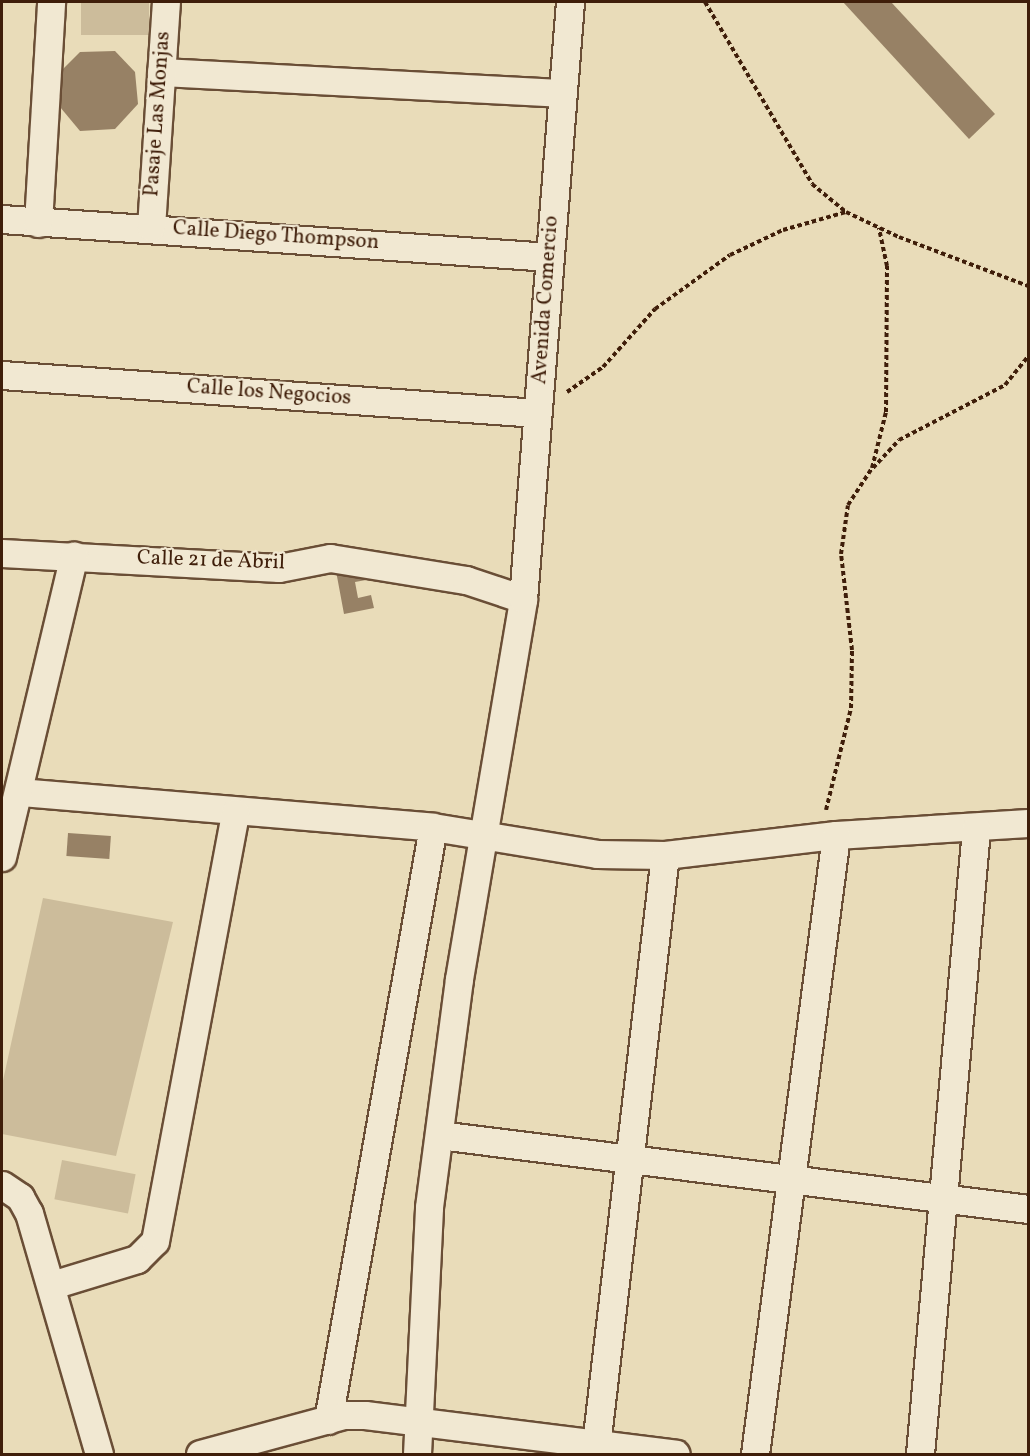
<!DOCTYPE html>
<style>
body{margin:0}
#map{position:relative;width:1030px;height:1456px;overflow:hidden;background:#e9dcb9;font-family:Vollkorn,serif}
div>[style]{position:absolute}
.green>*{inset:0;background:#ccbc9b;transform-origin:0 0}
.building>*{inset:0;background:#978165;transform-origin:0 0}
.path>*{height:4px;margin-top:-2px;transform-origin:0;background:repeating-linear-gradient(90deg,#3f1e0a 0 4.5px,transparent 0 7.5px)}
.roads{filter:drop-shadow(2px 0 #6a4e36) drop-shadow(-2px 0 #6a4e36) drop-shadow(0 2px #6a4e36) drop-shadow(0 -2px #6a4e36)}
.minor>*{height:27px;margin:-13.5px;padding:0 13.5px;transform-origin:13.5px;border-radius:13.5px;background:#f1e8d2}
span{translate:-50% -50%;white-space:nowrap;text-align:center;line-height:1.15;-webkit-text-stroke:4.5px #f1e8d2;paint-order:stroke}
.street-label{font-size:21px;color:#3f1e0a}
.frame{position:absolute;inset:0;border:3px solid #3f1e0a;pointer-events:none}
</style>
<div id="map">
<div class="green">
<i style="left:81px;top:2px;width:68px;height:33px"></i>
<i style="clip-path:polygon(43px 898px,173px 922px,116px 1156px,2px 1134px,2px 1085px)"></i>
<i style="left:62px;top:1160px;width:75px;height:40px;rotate:11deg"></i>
</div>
<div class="building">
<i style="clip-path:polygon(843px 2px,891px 2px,995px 114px,969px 139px)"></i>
<i style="clip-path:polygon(115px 51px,135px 72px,138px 104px,115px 129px,80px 131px,60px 107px,59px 73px,80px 52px)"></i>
<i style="clip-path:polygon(363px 566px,366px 580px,355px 582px,358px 598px,371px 595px,374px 608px,344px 614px,336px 571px)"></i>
<i style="left:68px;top:833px;width:43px;height:23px;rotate:4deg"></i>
</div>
<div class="path">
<i style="left:705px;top:2px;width:211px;rotate:59.5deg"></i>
<i style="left:812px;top:184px;width:44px;rotate:39.5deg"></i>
<i style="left:846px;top:212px;width:59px;rotate:25.3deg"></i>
<i style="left:899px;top:237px;width:138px;rotate:20.8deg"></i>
<i style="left:567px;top:392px;width:44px;rotate:-34.8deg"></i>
<i style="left:603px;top:367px;width:78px;rotate:-48.1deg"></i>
<i style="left:655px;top:309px;width:92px;rotate:-35.8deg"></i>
<i style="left:730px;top:255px;width:59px;rotate:-25.3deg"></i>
<i style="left:783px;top:230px;width:66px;rotate:-15.9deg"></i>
<i style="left:873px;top:468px;width:38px;rotate:-47deg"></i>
<i style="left:899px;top:440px;width:119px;rotate:-27.4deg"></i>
<i style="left:1005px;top:385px;width:36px;rotate:-51deg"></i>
<i style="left:826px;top:810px;width:105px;rotate:-76.2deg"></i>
<i style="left:851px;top:708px;width:58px;rotate:-89deg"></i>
<i style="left:852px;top:650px;width:97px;rotate:-96.5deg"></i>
<i style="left:841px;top:554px;width:49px;rotate:-81.9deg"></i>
<i style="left:848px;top:505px;width:44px;rotate:-57deg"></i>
<i style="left:872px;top:468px;width:58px;rotate:-76deg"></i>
<i style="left:886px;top:412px;width:146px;rotate:-89.6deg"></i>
<i style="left:887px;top:266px;width:39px;rotate:-102deg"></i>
</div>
<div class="roads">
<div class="minor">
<i style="left:161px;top:72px;width:400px;rotate:3deg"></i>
<i style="left:2px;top:219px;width:548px;rotate:3.97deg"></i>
<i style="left:38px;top:223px;width:221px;rotate:-86.6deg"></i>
<i style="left:151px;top:227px;width:225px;rotate:-86.2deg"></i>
<i style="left:2px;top:375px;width:536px;rotate:4.06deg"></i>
<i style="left:2px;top:553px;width:277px;rotate:3.1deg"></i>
<i style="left:279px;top:568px;width:52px;rotate:-11.1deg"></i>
<i style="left:330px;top:558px;width:138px;rotate:9.2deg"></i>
<i style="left:466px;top:580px;width:60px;rotate:18.4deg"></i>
<i style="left:20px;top:792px;width:414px;rotate:4.8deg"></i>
<i style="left:433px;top:827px;width:166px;rotate:9.3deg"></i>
<i style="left:597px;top:854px;width:68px;rotate:0.8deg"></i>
<i style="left:665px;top:855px;width:172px;rotate:-6.7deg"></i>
<i style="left:836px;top:835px;width:192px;rotate:-3.6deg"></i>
<i style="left:2px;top:857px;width:310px;rotate:-76.6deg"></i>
<i style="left:439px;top:1135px;width:594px;rotate:7.16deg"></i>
<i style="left:2px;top:1185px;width:22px;rotate:34deg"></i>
<i style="left:20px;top:1197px;width:18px;rotate:61deg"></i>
<i style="left:29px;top:1213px;width:251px;rotate:73.8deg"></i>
<i style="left:52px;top:1285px;width:89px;rotate:-17deg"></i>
<i style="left:137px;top:1259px;width:25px;rotate:-45deg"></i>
<i style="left:155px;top:1241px;width:436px;rotate:-79.4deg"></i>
<i style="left:328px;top:1420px;width:602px;rotate:-79.96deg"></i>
<i style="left:596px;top:1445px;width:594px;rotate:-83.33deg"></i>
<i style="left:200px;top:1454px;width:149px;rotate:-15.2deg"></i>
<i style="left:344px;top:1415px;width:21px"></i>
<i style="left:365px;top:1415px;width:313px;rotate:7.1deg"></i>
<i style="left:417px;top:1454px;width:247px;rotate:-87.2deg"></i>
<i style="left:429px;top:1207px;width:230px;rotate:-82.5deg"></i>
<i style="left:459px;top:979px;width:385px;rotate:-80.4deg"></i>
<i style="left:523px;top:599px;width:599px;rotate:-85.5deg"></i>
<i style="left:755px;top:1454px;width:624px;rotate:-82.54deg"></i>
<i style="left:920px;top:1454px;width:628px;rotate:-84.88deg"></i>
</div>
</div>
<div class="street-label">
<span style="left:158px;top:114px;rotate:-86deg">Pasaje Las Monjas</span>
<span style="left:276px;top:236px;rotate:4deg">Calle Diego Thompson</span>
<span style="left:546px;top:300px;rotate:-86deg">Avenida Comercio</span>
<span style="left:269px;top:393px;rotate:4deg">Calle los Negocios</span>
<span style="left:211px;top:561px;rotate:2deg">Calle 21 de Abril</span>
</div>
<div class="frame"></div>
</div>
